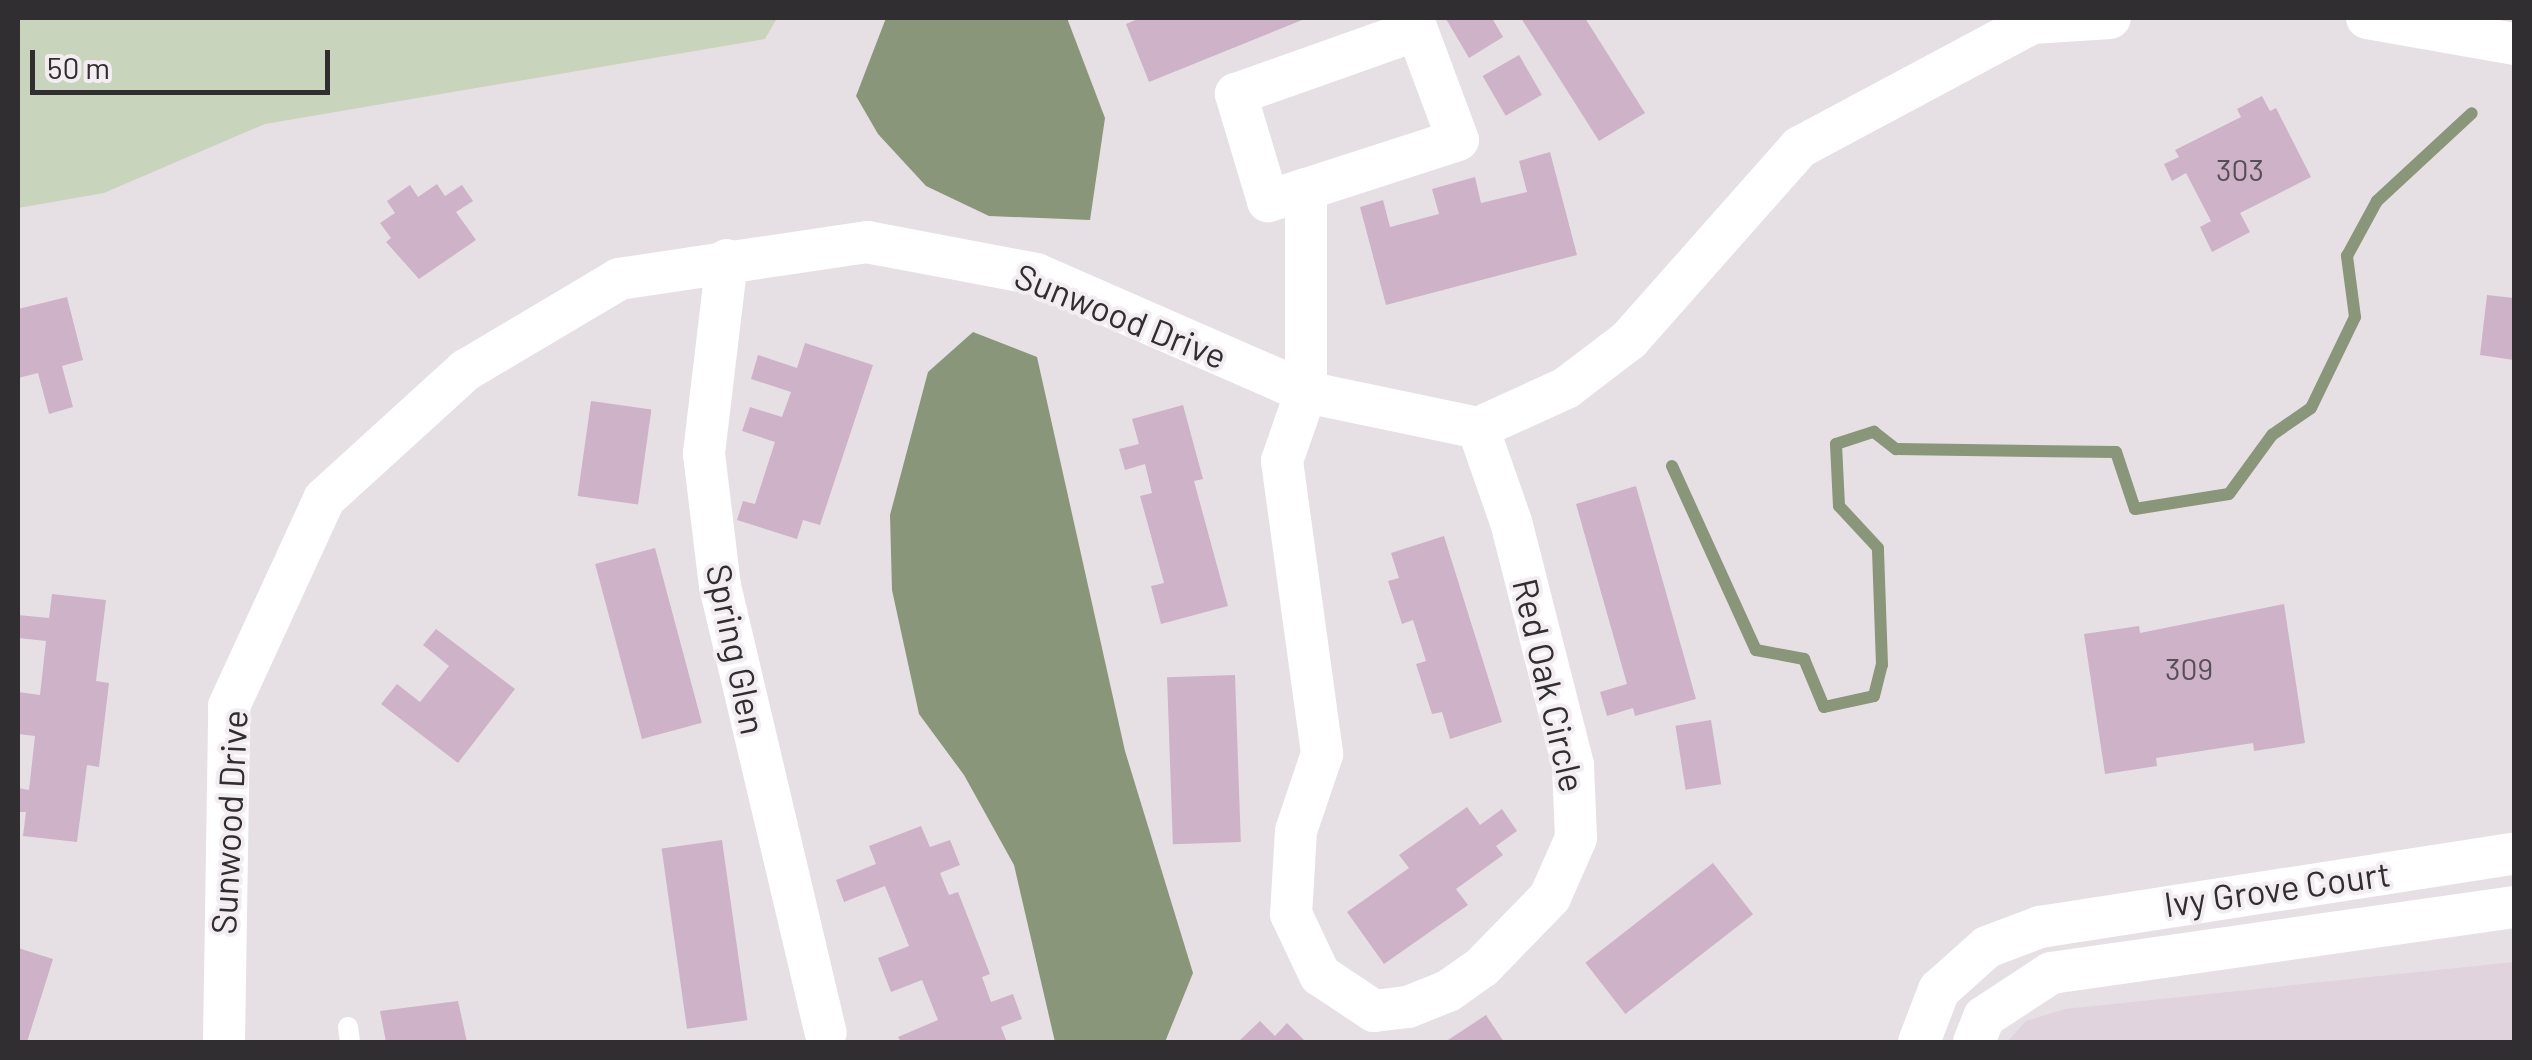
<!DOCTYPE html>
<style>
body{margin:0}
#map{position:relative;width:2532px;height:1060px;overflow:hidden;background:#e6e0e4;font-family:Barlow,sans-serif}
div>[style]{position:absolute}
.built>*{inset:0;background:#e0d3dd}
.green>*{inset:0;background:#c9d4bd}
.water>*{inset:0;background:#89967a}
.stream>*{height:12px;margin:-6px;padding:0 6px;transform-origin:6px;border-radius:6px;background:#89967a}
.building>*{inset:0;background:#ceb2c8;transform-origin:0 0}
.service>*{height:20px;margin:-10px;padding:0 10px;transform-origin:10px;border-radius:10px;background:#fff}
.minor>*{height:42px;margin:-21px;padding:0 21px;transform-origin:21px;border-radius:21px;background:#fff}
span{translate:-50% -50%;white-space:nowrap;text-align:center;line-height:1.15;-webkit-text-stroke:8px #f3edf2;paint-order:stroke}
.number-label{font-size:30px;color:#584f56}
.number-label span{-webkit-text-stroke-width:0}
.street-label{font-size:35px;color:#302e30}
.frame{position:absolute;inset:0;border:20px solid #302e30;pointer-events:none}
.scale{position:absolute;left:30px;top:50px;width:300px;height:45px;box-sizing:border-box;border:5px solid #302e30;border-top:0;padding-left:12px;font-size:30px;line-height:35px;white-space:nowrap;color:#302e30;-webkit-text-stroke:8px #f3edf2;paint-order:stroke}
</style>
<div id="map">
<div class="built">
<i style="clip-path:polygon(2514px 962px,2514px 1042px,2007px 1042px,2026px 1021px,2065px 1009px)"></i>
</div>
<div class="green">
<i style="clip-path:polygon(18px 18px,777px 18px,765px 39px,265px 124px,104px 193px,18px 208px)"></i>
</div>
<div class="water">
<i style="clip-path:polygon(886px 18px,1067px 18px,1105px 118px,1090px 220px,989px 216px,926px 186px,878px 134px,856px 96px)"></i>
<i style="clip-path:polygon(973px 332px,1037px 357px,1125px 751px,1193px 973px,1165px 1042px,1055px 1042px,1014px 865px,964px 775px,919px 714px,892px 590px,890px 515px,928px 372px)"></i>
</div>
<div class="stream">
<i style="left:1672px;top:466px;width:202px;rotate:65.5deg"></i>
<i style="left:1756px;top:650px;width:49px;rotate:10.6deg"></i>
<i style="left:1804px;top:659px;width:52px;rotate:67.4deg"></i>
<i style="left:1824px;top:707px;width:51px;rotate:-12.4deg"></i>
<i style="left:1874px;top:696px;width:32px;rotate:-76deg"></i>
<i style="left:1882px;top:665px;width:117px;rotate:-92deg"></i>
<i style="left:1878px;top:548px;width:57px;rotate:-132.9deg"></i>
<i style="left:1839px;top:506px;width:62px;rotate:-92.8deg"></i>
<i style="left:1836px;top:444px;width:40px;rotate:-18deg"></i>
<i style="left:1874px;top:432px;width:28px;rotate:38deg"></i>
<i style="left:1896px;top:449px;width:220px;rotate:0.8deg"></i>
<i style="left:2116px;top:452px;width:60px;rotate:71.6deg"></i>
<i style="left:2135px;top:509px;width:95px;rotate:-9.1deg"></i>
<i style="left:2229px;top:494px;width:73px;rotate:-53.9deg"></i>
<i style="left:2272px;top:435px;width:47px;rotate:-34.7deg"></i>
<i style="left:2311px;top:408px;width:101px;rotate:-64.2deg"></i>
<i style="left:2355px;top:317px;width:62px;rotate:-97.5deg"></i>
<i style="left:2347px;top:256px;width:63px;rotate:-61.4deg"></i>
<i style="left:2377px;top:201px;width:129px;rotate:-42.8deg"></i>
</div>
<div class="building">
<i style="clip-path:polygon(1140px 18px,1307px 18px,1149px 82px,1126px 24px)"></i>
<i style="clip-path:polygon(1492px 18px,1503px 37px,1469px 58px,1446px 19px)"></i>
<i style="clip-path:polygon(1521px 18px,1585px 18px,1645px 113px,1599px 141px)"></i>
<i style="left:1519px;top:55px;width:46px;height:42px;rotate:60deg"></i>
<i style="clip-path:polygon(2262px 96px,2270px 111px,2276px 108px,2311px 177px,2240px 213px,2250px 232px,2212px 252px,2200px 227px,2211px 221px,2186px 173px,2172px 181px,2164px 164px,2179px 157px,2175px 150px,2241px 117px,2237px 109px)"></i>
<i style="clip-path:polygon(1550px 152px,1577px 255px,1386px 305px,1360px 207px,1383px 200px,1390px 227px,1439px 214px,1432px 189px,1475px 177px,1481px 203px,1527px 192px,1519px 161px)"></i>
<i style="clip-path:polygon(437px 184px,445px 196px,462px 185px,473px 201px,456px 212px,476px 240px,419px 279px,386px 242px,391px 238px,380px 223px,395px 213px,387px 201px,410px 185px,418px 197px)"></i>
<i style="clip-path:polygon(2487px 295px,2514px 298px,2514px 360px,2480px 355px)"></i>
<i style="clip-path:polygon(67px 297px,83px 360px,62px 366px,73px 407px,49px 414px,38px 373px,18px 378px,18px 309px)"></i>
<i style="clip-path:polygon(805px 343px,873px 365px,820px 525px,803px 520px,797px 539px,737px 520px,743px 501px,755px 504px,775px 442px,742px 431px,750px 407px,782px 417px,791px 392px,751px 379px,758px 355px,797px 368px)"></i>
<i style="left:591px;top:401px;width:61px;height:96px;rotate:8deg"></i>
<i style="clip-path:polygon(1183px 405px,1203px 479px,1194px 481px,1228px 606px,1161px 624px,1151px 586px,1164px 583px,1140px 496px,1152px 493px,1145px 464px,1125px 470px,1119px 449px,1139px 444px,1132px 419px)"></i>
<i style="clip-path:polygon(1636px 486px,1696px 699px,1635px 716px,1633px 708px,1607px 716px,1600px 692px,1627px 684px,1576px 504px)"></i>
<i style="clip-path:polygon(1444px 536px,1502px 722px,1450px 739px,1442px 712px,1432px 714px,1416px 664px,1426px 661px,1413px 620px,1402px 624px,1388px 581px,1399px 578px,1391px 553px)"></i>
<i style="left:655px;top:548px;width:181px;height:62px;rotate:75deg"></i>
<i style="clip-path:polygon(52px 594px,106px 600px,96px 681px,109px 683px,99px 767px,87px 765px,77px 842px,23px 836px,26px 812px,18px 812px,18px 788px,29px 790px,35px 736px,18px 734px,18px 692px,40px 695px,46px 641px,18px 638px,18px 615px,49px 618px)"></i>
<i style="clip-path:polygon(2284px 604px,2305px 743px,2254px 751px,2253px 743px,2156px 758px,2157px 766px,2105px 774px,2084px 634px,2139px 626px,2140px 633px)"></i>
<i style="clip-path:polygon(436px 629px,515px 689px,458px 763px,381px 704px,397px 684px,420px 702px,449px 666px,423px 645px)"></i>
<i style="left:1235px;top:675px;width:167px;height:68px;rotate:88deg"></i>
<i style="left:1711px;top:720px;width:65px;height:36px;rotate:81deg"></i>
<i style="clip-path:polygon(1467px 807px,1480px 825px,1502px 809px,1517px 831px,1496px 846px,1503px 855px,1456px 889px,1468px 905px,1384px 964px,1347px 912px,1409px 868px,1399px 855px)"></i>
<i style="clip-path:polygon(921px 826px,930px 847px,950px 840px,960px 865px,940px 873px,949px 895px,958px 892px,990px 974px,982px 977px,991px 1002px,1013px 994px,1022px 1019px,1001px 1027px,1007px 1042px,901px 1042px,898px 1037px,938px 1020px,922px 980px,891px 992px,878px 958px,909px 946px,885px 886px,844px 902px,836px 880px,876px 864px,869px 846px)"></i>
<i style="left:722px;top:840px;width:182px;height:61px;rotate:82deg"></i>
<i style="left:1713px;top:863px;width:65px;height:162px;rotate:52deg"></i>
<i style="clip-path:polygon(18px 948px,53px 959px,27px 1042px,18px 1042px)"></i>
<i style="clip-path:polygon(458px 1001px,467px 1042px,386px 1042px,380px 1011px)"></i>
<i style="clip-path:polygon(1486px 1015px,1504px 1042px,1445px 1042px)"></i>
<i style="clip-path:polygon(1260px 1021px,1275px 1036px,1287px 1023px,1306px 1042px,1238px 1042px)"></i>
</div>
<div class="service">
<i style="left:348px;top:1027px;width:15px;rotate:82deg"></i>
</div>
<div class="minor">
<i style="left:2367px;top:18px;width:149px;rotate:10deg"></i>
<i style="left:1306px;top:189px;width:40px;rotate:162deg"></i>
<i style="left:1268px;top:201px;width:112px;rotate:-106.7deg"></i>
<i style="left:1236px;top:94px;width:192px;rotate:-19.5deg"></i>
<i style="left:1417px;top:30px;width:117px;rotate:69.6deg"></i>
<i style="left:1458px;top:140px;width:160px;rotate:162.1deg"></i>
<i style="left:1306px;top:189px;width:203px;rotate:90deg"></i>
<i style="left:1306px;top:392px;width:73px;rotate:109.2deg"></i>
<i style="left:1282px;top:461px;width:296px;rotate:82.2deg"></i>
<i style="left:1322px;top:754px;width:81px;rotate:108.7deg"></i>
<i style="left:1296px;top:831px;width:83px;rotate:93.4deg"></i>
<i style="left:1291px;top:914px;width:68px;rotate:64.6deg"></i>
<i style="left:1320px;top:975px;width:65px;rotate:33.7deg"></i>
<i style="left:1374px;top:1011px;width:34px;rotate:-7deg"></i>
<i style="left:1408px;top:1007px;width:43px;rotate:-21.8deg"></i>
<i style="left:1448px;top:991px;width:42px;rotate:-35.2deg"></i>
<i style="left:1482px;top:967px;width:98px;rotate:-45.8deg"></i>
<i style="left:1550px;top:897px;width:64px;rotate:-66.2deg"></i>
<i style="left:1576px;top:838px;width:73px;rotate:-92.4deg"></i>
<i style="left:1573px;top:765px;width:251px;rotate:-104.3deg"></i>
<i style="left:1511px;top:522px;width:100px;rotate:-109.3deg"></i>
<i style="left:727px;top:260px;width:195px;rotate:96.8deg"></i>
<i style="left:704px;top:454px;width:133px;rotate:83.1deg"></i>
<i style="left:720px;top:586px;width:459px;rotate:76.7deg"></i>
<i style="left:224px;top:1042px;width:336px;rotate:-89.1deg"></i>
<i style="left:229px;top:706px;width:228px;rotate:-65.3deg"></i>
<i style="left:324px;top:499px;width:192px;rotate:-42.3deg"></i>
<i style="left:466px;top:370px;width:178px;rotate:-30.7deg"></i>
<i style="left:619px;top:279px;width:251px;rotate:-8.5deg"></i>
<i style="left:867px;top:242px;width:172px;rotate:10.7deg"></i>
<i style="left:1036px;top:274px;width:295px;rotate:23.6deg"></i>
<i style="left:1306px;top:392px;width:176px;rotate:11.8deg"></i>
<i style="left:1478px;top:428px;width:97px;rotate:-24.4deg"></i>
<i style="left:1566px;top:388px;width:79px;rotate:-37.3deg"></i>
<i style="left:1629px;top:340px;width:258px;rotate:-48.5deg"></i>
<i style="left:1800px;top:147px;width:263px;rotate:-28.1deg"></i>
<i style="left:2032px;top:23px;width:78px;rotate:-3.7deg"></i>
<i style="left:1919px;top:1042px;width:56px;rotate:-69deg"></i>
<i style="left:1939px;top:990px;width:64px;rotate:-41.9deg"></i>
<i style="left:1987px;top:947px;width:57px;rotate:-20.7deg"></i>
<i style="left:2040px;top:927px;width:480px;rotate:-8.8deg"></i>
<i style="left:1974px;top:1042px;width:27px;rotate:-68deg"></i>
<i style="left:1984px;top:1017px;width:80px;rotate:-33.3deg"></i>
<i style="left:2051px;top:973px;width:468px;rotate:-8.1deg"></i>
</div>
<div class="number-label">
<span style="left:2240px;top:169px">303</span>
<span style="left:2189px;top:668px">309</span>
</div>
<div class="street-label">
<span style="left:1121px;top:315px;rotate:22deg">Sunwood Drive</span>
<span style="left:737px;top:649px;rotate:78deg">Spring Glen</span>
<span style="left:1550px;top:685px;rotate:77deg">Red Oak Circle</span>
<span style="left:228px;top:822px;rotate:-87deg">Sunwood Drive</span>
<span style="left:2277px;top:888px;rotate:-8deg">Ivy Grove Court</span>
</div>
<div class="frame"></div>
<div class="scale">50 m</div>
</div>
